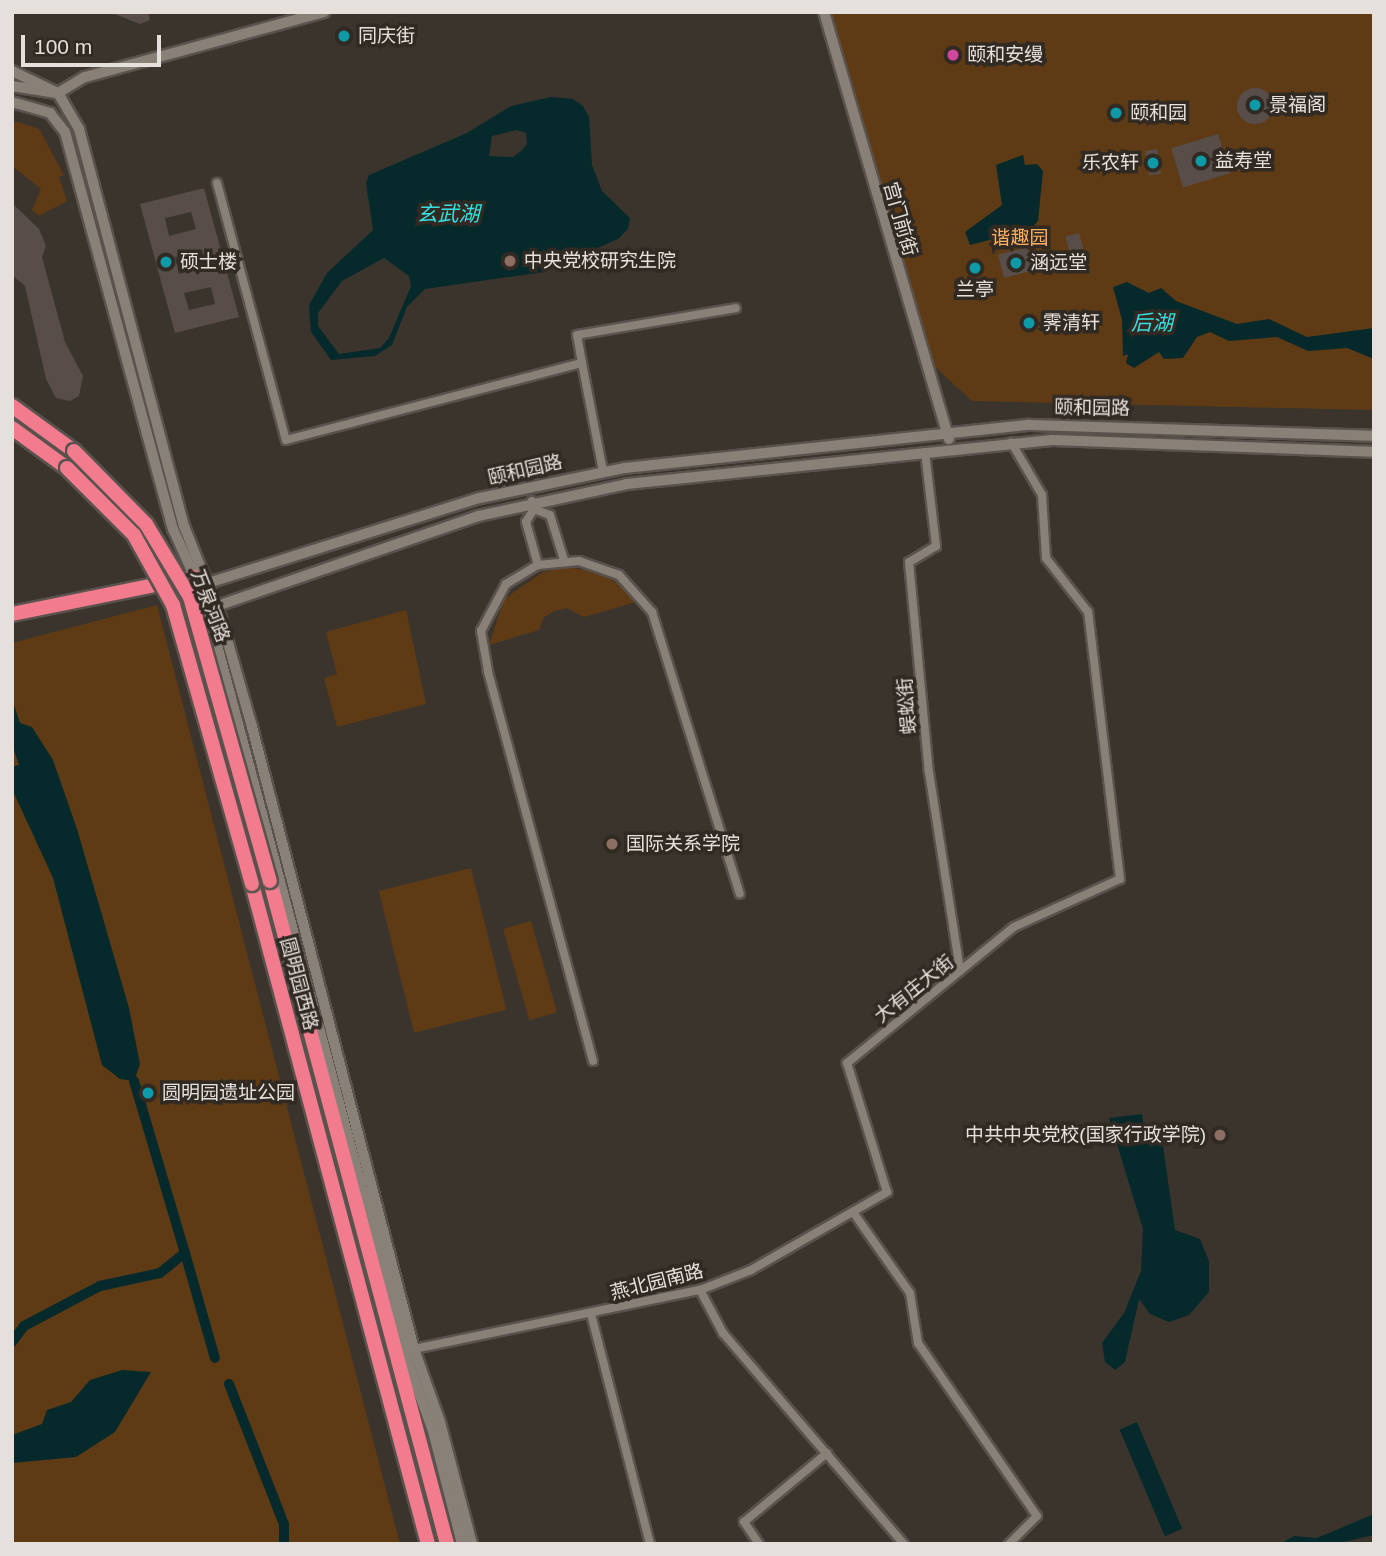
<!DOCTYPE html>
<meta charset="utf-8">
<style>
body{margin:0}
#map{position:relative;width:1386px;height:1556px;overflow:hidden;background:#3b342d;font-family:Helvetica,"Noto Sans SC",sans-serif}
div>[style]{position:absolute}
.green>*{inset:0;background:#5f3b15;transform-origin:0 0}
.water>*{inset:0;background:#062a2b;transform-origin:0 0}
.canal>*{height:10px;margin:-5px;padding:0 5px;transform-origin:5px;border-radius:5px;background:#062a2b}
.building>*{inset:0;background:#584d49;transform-origin:0 0}
.round{border-radius:50%}
.roads{filter:drop-shadow(2px 0 #59524d) drop-shadow(-2px 0 #59524d) drop-shadow(0 2px #59524d) drop-shadow(0 -2px #59524d)}
.street>*{height:8px;margin:-4px;padding:0 4px;transform-origin:4px;border-radius:4px;background:#898078}
.secondary>*{height:10px;margin:-5px;padding:0 5px;transform-origin:5px;border-radius:5px;background:#898078}
.highway>*{height:14px;margin:-7px;padding:0 7px;transform-origin:7px;border-radius:7px;background:#f27b8e}
.bridges{filter:drop-shadow(2px 0 #59524d) drop-shadow(-2px 0 #59524d) drop-shadow(0 2px #59524d) drop-shadow(0 -2px #59524d)}
.highway-bridge>*{height:14px;margin:-7px;padding:0 7px;transform-origin:7px;border-radius:7px;background:#f27b8e}
.dots>*{width:19px;height:19px;translate:-50% -50%;box-sizing:border-box;border:4px solid #312a23;border-radius:50%}
span{translate:-50% -50%;white-space:nowrap;text-align:center;line-height:1.15;-webkit-text-stroke:7px #312a23;paint-order:stroke}
.poi-label{font-size:19px;color:#e5e0dc}
.left{translate:0 -50%;text-align:left}
.right{translate:-100% -50%;text-align:right}
.street-label{font-size:19px;color:#e5e0dc}
.park-label{font-size:19px;color:#feb063}
.water-label{font-size:21px;color:#36dfe2;font-style:italic}
.frame{position:absolute;inset:0;border:14px solid #e5e0dc;pointer-events:none}
.scale{position:absolute;left:21px;top:35px;width:140px;height:32px;box-sizing:border-box;border:4px solid #e5e0dc;border-top:0;padding-left:9px;font-size:21px;line-height:24px;white-space:nowrap;color:#e5e0dc;-webkit-text-stroke:5px #312a23;paint-order:stroke}
</style>
<div id="map">
<div class="green">
<i style="clip-path:polygon(829px 12px,1374px 12px,1374px 410px,972px 401px,934px 366px,929px 354px)"></i>
<i style="clip-path:polygon(12px 120px,39px 129px,64px 175px,59px 177px,67px 201px,39px 216px,32px 210px,41px 189px,12px 166px)"></i>
<i style="clip-path:polygon(568px 567px,599px 573px,621px 585px,636px 602px,584px 617px,567px 608px,554px 611px,543px 618px,539px 630px,489px 645px,504px 599px,543px 572px)"></i>
<i style="clip-path:polygon(157px 605px,400px 1544px,12px 1544px,12px 643px)"></i>
<i style="clip-path:polygon(406px 610px,426px 704px,337px 727px,324px 678px,337px 674px,326px 632px)"></i>
<i style="left:471px;top:868px;width:146px;height:95px;rotate:76deg"></i>
<i style="left:531px;top:921px;width:95px;height:29px;rotate:74deg"></i>
</div>
<div class="water">
<i style="clip-path:polygon(evenodd,551px 97px,573px 99px,583px 106px,589px 117px,592px 165px,602px 191px,630px 218px,628px 229px,618px 239px,544px 272px,425px 289px,407px 307px,392px 345px,375px 356px,331px 360px,311px 332px,309px 305px,327px 273px,373px 230px,366px 183px,369px 175px,467px 133px,511px 106px,551px 97px,517px 130px,526px 133px,527px 144px,521px 151px,513px 157px,489px 156px,492px 136px,517px 130px,551px 97px,384px 258px,409px 276px,411px 286px,389px 338px,380px 348px,339px 354px,318px 326px,318px 313px,342px 281px,384px 258px)"></i>
<i style="clip-path:polygon(1023px 155px,1025px 165px,1037px 164px,1043px 171px,1038px 221px,1031px 229px,970px 245px,965px 232px,1002px 205px,996px 165px)"></i>
<i style="clip-path:polygon(1127px 282px,1149px 293px,1161px 288px,1176px 301px,1237px 324px,1269px 319px,1307px 337px,1374px 328px,1374px 359px,1347px 348px,1308px 351px,1277px 337px,1229px 341px,1210px 332px,1197px 337px,1183px 358px,1164px 359px,1159px 352px,1134px 368px,1126px 363px,1128px 354px,1123px 356px,1122px 320px,1113px 287px)"></i>
<i style="clip-path:polygon(12px 699px,20px 723px,32px 727px,53px 760px,77px 829px,129px 1008px,140px 1064px,134px 1081px,120px 1079px,102px 1065px,53px 878px,12px 789px,12px 767px,19px 765px,12px 744px)"></i>
<i style="clip-path:polygon(1142px 1114px,1146px 1139px,1162px 1139px,1175px 1230px,1200px 1239px,1209px 1261px,1209px 1292px,1189px 1315px,1169px 1322px,1150px 1314px,1139px 1299px,1125px 1362px,1115px 1370px,1105px 1362px,1102px 1343px,1124px 1313px,1141px 1271px,1143px 1229px,1109px 1118px)"></i>
<i style="clip-path:polygon(122px 1370px,151px 1372px,115px 1432px,76px 1457px,12px 1463px,12px 1435px,42px 1424px,47px 1410px,71px 1402px,90px 1380px)"></i>
<i style="left:1137px;top:1422px;width:116px;height:19px;rotate:67deg"></i>
<i style="clip-path:polygon(1374px 1514px,1374px 1535px,1335px 1544px,1280px 1544px,1294px 1536px,1317px 1538px)"></i>
</div>
<div class="canal">
<i style="left:134px;top:1081px;width:179px;rotate:73.5deg"></i>
<i style="left:12px;top:1342px;width:20px;rotate:-53deg"></i>
<i style="left:24px;top:1326px;width:86px;rotate:-27.8deg"></i>
<i style="left:100px;top:1286px;width:61px;rotate:-12.2deg"></i>
<i style="left:160px;top:1273px;width:32px;rotate:-39deg"></i>
<i style="left:185px;top:1253px;width:109px;rotate:74.1deg"></i>
<i style="left:229px;top:1384px;width:150px;rotate:68.6deg"></i>
<i style="left:284px;top:1524px;width:20px;rotate:90deg"></i>
</div>
<div class="building">
<i style="clip-path:polygon(109px 12px,148px 12px,150px 20px,140px 24px)"></i>
<i class="round" style="left:1237px;top:88px;width:36px;height:36px"></i>
<i style="left:1218px;top:134px;width:41px;height:49px;rotate:73deg"></i>
<i style="left:1157px;top:149px;width:25px;height:12px;rotate:81deg"></i>
<i style="clip-path:polygon(evenodd,204px 188px,239px 317px,175px 333px,140px 204px,204px 188px,191px 212px,196px 229px,169px 236px,165px 218px,191px 212px,204px 188px,202px 250px,206px 267px,179px 274px,175px 257px,202px 250px,204px 188px,211px 287px,215px 304px,189px 310px,184px 293px,211px 287px)"></i>
<i style="clip-path:polygon(12px 203px,39px 229px,46px 246px,42px 257px,65px 342px,83px 376px,79px 396px,70px 401px,56px 398px,46px 379px,25px 286px,12px 275px)"></i>
<i style="left:1079px;top:233px;width:20px;height:14px;rotate:75deg"></i>
<i style="left:1027px;top:247px;width:24px;height:30px;rotate:75deg"></i>
</div>
<div class="roads">
<div class="street">
<i style="left:217px;top:183px;width:266px;rotate:75deg"></i>
<i style="left:286px;top:440px;width:306px;rotate:-14.6deg"></i>
<i style="left:582px;top:363px;width:110px;rotate:79deg"></i>
<i style="left:582px;top:363px;width:28px;rotate:-100deg"></i>
<i style="left:577px;top:335px;width:161px;rotate:-9.6deg"></i>
<i style="left:925px;top:452px;width:95px;rotate:83.3deg"></i>
<i style="left:936px;top:546px;width:31px;rotate:149deg"></i>
<i style="left:909px;top:562px;width:211px;rotate:84.6deg"></i>
<i style="left:929px;top:772px;width:201px;rotate:81.1deg"></i>
<i style="left:532px;top:501px;width:8px;rotate:76deg"></i>
<i style="left:534px;top:509px;width:15px;rotate:122deg"></i>
<i style="left:526px;top:522px;width:45px;rotate:74.4deg"></i>
<i style="left:534px;top:509px;width:17px;rotate:21deg"></i>
<i style="left:550px;top:515px;width:47px;rotate:72.7deg"></i>
<i style="left:593px;top:1061px;width:404px;rotate:-105.1deg"></i>
<i style="left:488px;top:671px;width:41px;rotate:-99.9deg"></i>
<i style="left:481px;top:631px;width:53px;rotate:-62deg"></i>
<i style="left:506px;top:584px;width:37px;rotate:-31deg"></i>
<i style="left:538px;top:565px;width:41px;rotate:-5.6deg"></i>
<i style="left:579px;top:561px;width:42px;rotate:19.3deg"></i>
<i style="left:619px;top:575px;width:50px;rotate:48.3deg"></i>
<i style="left:652px;top:612px;width:295px;rotate:72.7deg"></i>
<i style="left:853px;top:1212px;width:99px;rotate:54.9deg"></i>
<i style="left:910px;top:1293px;width:51px;rotate:80.9deg"></i>
<i style="left:918px;top:1343px;width:210px;rotate:55.5deg"></i>
<i style="left:1037px;top:1516px;width:40px;rotate:135deg"></i>
<i style="left:700px;top:1290px;width:49px;rotate:61.9deg"></i>
<i style="left:723px;top:1333px;width:278px;rotate:49.4deg"></i>
<i style="left:591px;top:1314px;width:237px;rotate:75.6deg"></i>
<i style="left:414px;top:1349px;width:292px;rotate:-11.7deg"></i>
<i style="left:700px;top:1290px;width:55px;rotate:-21.4deg"></i>
<i style="left:751px;top:1270px;width:157px;rotate:-29.8deg"></i>
<i style="left:887px;top:1192px;width:135px;rotate:-107.2deg"></i>
<i style="left:847px;top:1063px;width:215px;rotate:-39.2deg"></i>
<i style="left:1014px;top:927px;width:116px;rotate:-24.4deg"></i>
<i style="left:1120px;top:879px;width:269px;rotate:-96.8deg"></i>
<i style="left:1088px;top:612px;width:68px;rotate:-127.9deg"></i>
<i style="left:1046px;top:558px;width:63px;rotate:-93.6deg"></i>
<i style="left:1042px;top:495px;width:61px;rotate:-120.3deg"></i>
<i style="left:759px;top:1544px;width:27px;rotate:-124deg"></i>
<i style="left:744px;top:1522px;width:108px;rotate:-39.7deg"></i>
</div>
<div class="secondary">
<i style="left:824px;top:12px;width:445px;rotate:73.7deg"></i>
<i style="left:12px;top:71px;width:51px;rotate:25.6deg"></i>
<i style="left:58px;top:93px;width:42px;rotate:59.7deg"></i>
<i style="left:79px;top:129px;width:411px;rotate:75.2deg"></i>
<i style="left:184px;top:526px;width:99px;rotate:68.1deg"></i>
<i style="left:221px;top:618px;width:113px;rotate:74.1deg"></i>
<i style="left:252px;top:727px;width:643px;rotate:75.4deg"></i>
<i style="left:414px;top:1349px;width:77px;rotate:70.4deg"></i>
<i style="left:440px;top:1422px;width:126px;rotate:75.3deg"></i>
<i style="left:12px;top:86px;width:45px;rotate:9deg"></i>
<i style="left:58px;top:93px;width:31px;rotate:-31deg"></i>
<i style="left:85px;top:77px;width:248px;rotate:-15.2deg"></i>
<i style="left:12px;top:102px;width:40px;rotate:16deg"></i>
<i style="left:50px;top:113px;width:24px;rotate:52deg"></i>
<i style="left:65px;top:132px;width:411px;rotate:74.8deg"></i>
<i style="left:173px;top:529px;width:78px;rotate:65.7deg"></i>
<i style="left:205px;top:600px;width:789px;rotate:75.08deg"></i>
<i style="left:408px;top:1362px;width:73px;rotate:70.1deg"></i>
<i style="left:433px;top:1431px;width:117px;rotate:75.6deg"></i>
<i style="left:208px;top:583px;width:285px;rotate:-17.4deg"></i>
<i style="left:480px;top:498px;width:148px;rotate:-11.7deg"></i>
<i style="left:625px;top:468px;width:406px;rotate:-6.1deg"></i>
<i style="left:1029px;top:425px;width:345px;rotate:1.8deg"></i>
<i style="left:217px;top:606px;width:276px;rotate:-19deg"></i>
<i style="left:478px;top:516px;width:152px;rotate:-12.1deg"></i>
<i style="left:627px;top:484px;width:427px;rotate:-5.9deg"></i>
<i style="left:1052px;top:440px;width:322px;rotate:2.1deg"></i>
</div>
<div class="highway">
<i style="left:12px;top:406px;width:77px;rotate:36deg"></i>
<i style="left:12px;top:428px;width:68px;rotate:36deg"></i>
<i style="left:12px;top:614px;width:186px;rotate:-11.5deg"></i>
<i style="left:270px;top:881px;width:686px;rotate:75.05deg"></i>
<i style="left:252px;top:884px;width:683px;rotate:75.07deg"></i>
</div>
</div>
<div class="bridges">
<div class="highway-bridge">
<i style="left:74px;top:451px;width:103px;rotate:45.4deg"></i>
<i style="left:146px;top:524px;width:85px;rotate:58.9deg"></i>
<i style="left:190px;top:597px;width:295px;rotate:74.3deg"></i>
<i style="left:67px;top:468px;width:95px;rotate:45deg"></i>
<i style="left:134px;top:535px;width:80px;rotate:60.9deg"></i>
<i style="left:173px;top:605px;width:290px;rotate:74.2deg"></i>
</div>
</div>
<div class="dots">
<i style="left:344px;top:36px;background:#0f9aa8"></i>
<i style="left:953px;top:55px;background:#d1479c"></i>
<i style="left:1255px;top:105px;background:#0f9aa8"></i>
<i style="left:1116px;top:113px;background:#0f9aa8"></i>
<i style="left:1201px;top:161px;background:#0f9aa8"></i>
<i style="left:1153px;top:163px;background:#0f9aa8"></i>
<i style="left:510px;top:261px;background:#8d6e63"></i>
<i style="left:166px;top:262px;background:#0f9aa8"></i>
<i style="left:1016px;top:263px;background:#0f9aa8"></i>
<i style="left:975px;top:268px;background:#0f9aa8"></i>
<i style="left:1029px;top:323px;background:#0f9aa8"></i>
<i style="left:612px;top:844px;background:#8d6e63"></i>
<i style="left:148px;top:1093px;background:#0f9aa8"></i>
<i style="left:1220px;top:1135px;background:#8d6e63"></i>
</div>
<div class="poi-label">
<span class="left" style="left:358px;top:36px">同庆街</span>
<span class="left" style="left:967px;top:55px">颐和安缦</span>
<span class="left" style="left:1269px;top:105px">景福阁</span>
<span class="left" style="left:1130px;top:113px">颐和园</span>
<span class="left" style="left:1215px;top:161px">益寿堂</span>
<span class="right" style="left:1139px;top:163px">乐农轩</span>
<span class="left" style="left:524px;top:261px">中央党校研究生院</span>
<span class="left" style="left:180px;top:262px">硕士楼</span>
<span class="left" style="left:1030px;top:263px">涵远堂</span>
<span style="left:975px;top:290px">兰亭</span>
<span class="left" style="left:1043px;top:323px">霁清轩</span>
<span class="left" style="left:626px;top:844px">国际关系学院</span>
<span class="left" style="left:162px;top:1093px">圆明园遗址公园</span>
<span class="right" style="left:1206px;top:1135px">中共中央党校(国家行政学院)</span>
</div>
<div class="street-label">
<span style="left:900px;top:219px;rotate:74deg">宫门前街</span>
<span style="left:1092px;top:408px;rotate:1deg">颐和园路</span>
<span style="left:525px;top:470px;rotate:-13deg">颐和园路</span>
<span style="left:210px;top:606px;rotate:69deg">万泉河路</span>
<span style="left:907px;top:706px;rotate:-95deg">蜈蚣街</span>
<span style="left:299px;top:984px;rotate:75deg">圆明园西路</span>
<span style="left:914px;top:989px;rotate:-39deg">大有庄大街</span>
<span style="left:657px;top:1282px;rotate:-14deg">燕北园南路</span>
</div>
<div class="park-label">
<span style="left:1020px;top:238px">谐趣园</span>
</div>
<div class="water-label">
<span style="left:448px;top:214px">玄武湖</span>
<span style="left:1152px;top:323px">后湖</span>
</div>
<div class="frame"></div>
<div class="scale">100 m</div>
</div>
